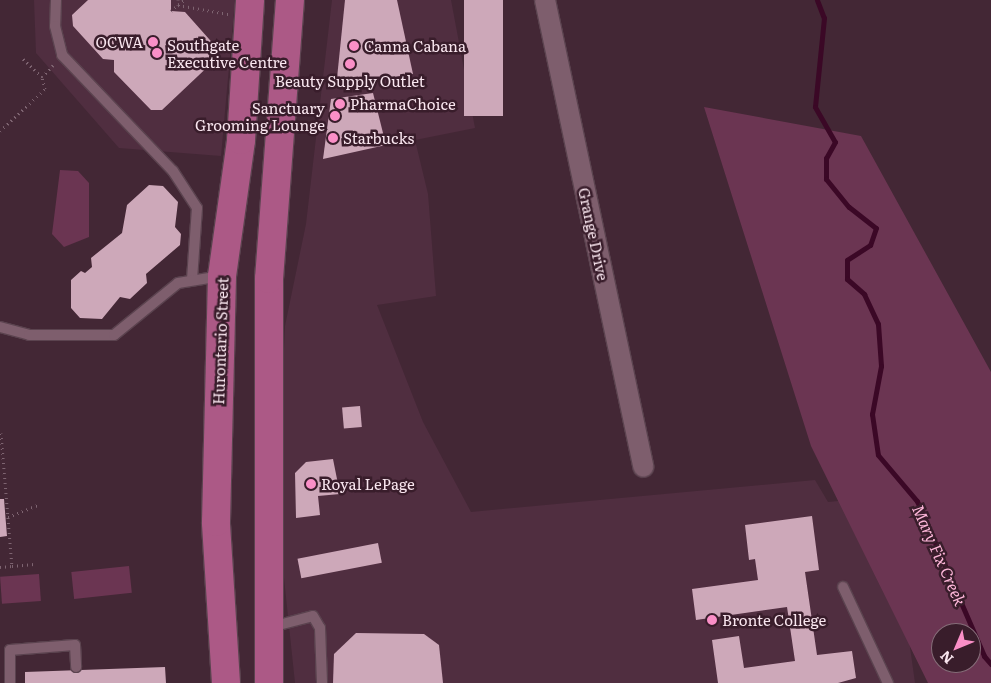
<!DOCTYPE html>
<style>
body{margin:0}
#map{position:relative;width:991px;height:683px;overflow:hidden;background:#432735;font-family:Literata,serif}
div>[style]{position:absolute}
.built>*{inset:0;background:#502e40}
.green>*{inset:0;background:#6b3552;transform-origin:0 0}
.stream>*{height:5px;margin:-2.5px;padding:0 2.5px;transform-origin:2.5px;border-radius:2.5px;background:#3b0826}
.building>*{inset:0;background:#cda8b9;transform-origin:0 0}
.path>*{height:3px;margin-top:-1.5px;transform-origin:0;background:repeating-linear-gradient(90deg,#7e6471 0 1px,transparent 0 5px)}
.roads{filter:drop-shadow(1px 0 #5b434f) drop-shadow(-1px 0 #5b434f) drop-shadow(0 1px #5b434f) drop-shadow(0 -1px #5b434f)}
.lane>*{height:10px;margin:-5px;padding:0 5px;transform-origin:5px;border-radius:5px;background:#7e5e6d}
.street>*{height:20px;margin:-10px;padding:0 10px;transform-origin:10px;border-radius:10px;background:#7e5e6d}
.primary>*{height:28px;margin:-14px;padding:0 14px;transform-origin:14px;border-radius:14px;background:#ac5986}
.dots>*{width:14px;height:14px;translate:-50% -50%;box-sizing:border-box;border:2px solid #391d2b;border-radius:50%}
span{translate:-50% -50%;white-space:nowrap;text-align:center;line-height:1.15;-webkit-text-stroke:5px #391d2b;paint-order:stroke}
.poi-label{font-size:15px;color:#f9e6ef}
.right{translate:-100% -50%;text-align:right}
.left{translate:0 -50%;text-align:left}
.street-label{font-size:15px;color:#f9e6ef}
.water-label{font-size:16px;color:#feb7da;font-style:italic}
.north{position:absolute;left:931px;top:623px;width:50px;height:50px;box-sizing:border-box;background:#391d2b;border:1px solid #866d79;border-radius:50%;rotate:225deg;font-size:14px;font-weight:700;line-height:20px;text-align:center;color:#f9e6ef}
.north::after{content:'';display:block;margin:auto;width:18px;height:22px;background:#fa8fc7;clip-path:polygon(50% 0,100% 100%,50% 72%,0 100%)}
</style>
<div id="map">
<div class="built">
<i style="clip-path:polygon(34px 0,235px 0,221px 156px,119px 148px,36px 53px)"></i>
<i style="clip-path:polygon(332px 0,451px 0,475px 128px,415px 140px,428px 194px,436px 296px,377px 305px,423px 422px,471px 512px,815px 480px,828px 502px,889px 496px,915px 683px,295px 683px,284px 578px,280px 440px,285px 326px,306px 224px)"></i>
</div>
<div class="green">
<i style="clip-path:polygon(evenodd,704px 107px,861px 136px,991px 372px,991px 683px,928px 683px,811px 446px,704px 107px,941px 633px,971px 633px,971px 663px,941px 663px,941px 633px)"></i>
<i style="clip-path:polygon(60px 170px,78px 171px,89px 183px,89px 237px,64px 247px,52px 234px)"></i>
<i style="left:129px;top:566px;width:27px;height:58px;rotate:84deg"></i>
<i style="left:39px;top:574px;width:27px;height:39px;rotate:86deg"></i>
</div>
<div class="stream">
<i style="left:817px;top:0;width:19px;rotate:69deg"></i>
<i style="left:824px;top:18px;width:89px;rotate:95.8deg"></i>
<i style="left:815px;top:107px;width:40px;rotate:60.3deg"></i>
<i style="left:835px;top:142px;width:18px;rotate:119deg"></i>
<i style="left:826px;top:158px;width:21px;rotate:90deg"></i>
<i style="left:826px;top:179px;width:36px;rotate:51deg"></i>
<i style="left:849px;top:207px;width:34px;rotate:38deg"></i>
<i style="left:876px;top:228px;width:18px;rotate:109deg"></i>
<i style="left:870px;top:245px;width:27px;rotate:147deg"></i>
<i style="left:847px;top:260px;width:19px;rotate:90deg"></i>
<i style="left:847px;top:279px;width:23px;rotate:41deg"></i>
<i style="left:864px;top:294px;width:33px;rotate:65deg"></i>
<i style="left:878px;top:324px;width:42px;rotate:85.9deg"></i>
<i style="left:881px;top:366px;width:49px;rotate:100.6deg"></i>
<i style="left:872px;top:414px;width:41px;rotate:81.7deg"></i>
<i style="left:878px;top:455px;width:60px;rotate:49.7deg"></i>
<i style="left:917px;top:501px;width:169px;rotate:66.6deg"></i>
<i style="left:984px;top:656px;width:11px;rotate:49deg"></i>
</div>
<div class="building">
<i style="clip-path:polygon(88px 0,171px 0,171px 11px,185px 12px,217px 48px,216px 59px,162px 110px,151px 110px,114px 72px,114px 60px,103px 59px,73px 26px,72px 15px)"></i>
<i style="clip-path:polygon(345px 0,397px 0,413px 74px,336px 88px)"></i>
<i style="left:464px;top:0;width:39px;height:116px"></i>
<i style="clip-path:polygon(373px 93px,386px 145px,323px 159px,331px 99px)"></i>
<i style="clip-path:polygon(149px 185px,163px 186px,178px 202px,175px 227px,181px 234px,180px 245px,146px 274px,147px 283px,130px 299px,120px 297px,102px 319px,80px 318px,71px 308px,71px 280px,81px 271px,85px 273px,92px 267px,91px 258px,122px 233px,127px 205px)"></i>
<i style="left:360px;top:406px;width:21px;height:18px;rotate:85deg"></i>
<i style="clip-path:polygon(333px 459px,340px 494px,318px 496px,320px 515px,296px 518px,295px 473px,306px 462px)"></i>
<i style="clip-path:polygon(0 499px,4px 499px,7px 536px,0 537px)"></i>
<i style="clip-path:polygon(812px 516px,819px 570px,805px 572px,817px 655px,852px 651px,856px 678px,838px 683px,718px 683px,712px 640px,739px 636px,744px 668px,795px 661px,787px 607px,696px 620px,692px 589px,758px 580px,755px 559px,749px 560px,745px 525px)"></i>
<i style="left:378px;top:543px;width:20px;height:82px;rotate:79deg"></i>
<i style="clip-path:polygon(356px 633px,424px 634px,439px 645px,443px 683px,333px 683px,334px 654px)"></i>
<i style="clip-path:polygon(165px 667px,166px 683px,25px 683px,25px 672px)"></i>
</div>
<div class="path">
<i style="left:178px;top:0;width:5px;rotate:90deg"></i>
<i style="left:178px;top:5px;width:51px;rotate:10.2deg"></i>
<i style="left:171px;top:11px;width:17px;rotate:-40deg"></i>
<i style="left:42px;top:77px;width:19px;rotate:-47deg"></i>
<i style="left:0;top:131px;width:62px;rotate:-43deg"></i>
<i style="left:45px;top:89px;width:12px;rotate:-104deg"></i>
<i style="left:42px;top:77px;width:28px;rotate:-136deg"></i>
<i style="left:1px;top:433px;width:133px;rotate:85.3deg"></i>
<i style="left:12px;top:566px;width:25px;rotate:-5deg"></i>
<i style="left:8px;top:517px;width:32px;rotate:-22deg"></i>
<i style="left:0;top:567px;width:12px;rotate:-5deg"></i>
</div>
<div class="roads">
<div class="lane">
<i style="left:56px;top:0;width:26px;rotate:92deg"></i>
<i style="left:55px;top:26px;width:30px;rotate:76deg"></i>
<i style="left:62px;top:55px;width:161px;rotate:46.3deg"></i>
<i style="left:173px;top:171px;width:44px;rotate:57deg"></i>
<i style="left:197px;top:208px;width:71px;rotate:94deg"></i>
<i style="left:0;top:327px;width:30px;rotate:15deg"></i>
<i style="left:29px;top:335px;width:85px"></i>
<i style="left:114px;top:335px;width:82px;rotate:-39.1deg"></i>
<i style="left:178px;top:283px;width:44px;rotate:-9.2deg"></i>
<i style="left:843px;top:587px;width:106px;rotate:64.9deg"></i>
<i style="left:271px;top:627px;width:43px;rotate:-14.7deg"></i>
<i style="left:313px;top:616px;width:14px;rotate:60deg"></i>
<i style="left:320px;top:628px;width:55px;rotate:87.9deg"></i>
<i style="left:10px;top:683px;width:33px;rotate:-90deg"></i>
<i style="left:10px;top:650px;width:65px;rotate:-4.4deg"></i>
<i style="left:75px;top:645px;width:22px;rotate:87deg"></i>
</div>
<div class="street">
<i style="left:545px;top:0;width:477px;rotate:78.1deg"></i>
</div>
<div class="primary">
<i style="left:226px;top:683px;width:161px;rotate:-93.6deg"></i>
<i style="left:216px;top:522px;width:246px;rotate:-88.6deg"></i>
<i style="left:222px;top:276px;width:137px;rotate:-82deg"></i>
<i style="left:241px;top:140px;width:140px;rotate:-86.3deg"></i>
<i style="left:269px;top:683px;width:404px;rotate:-90deg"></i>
<i style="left:269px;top:279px;width:280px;rotate:-85.7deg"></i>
</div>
</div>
<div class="dots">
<i style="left:153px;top:42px;background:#fa8fc7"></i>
<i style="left:354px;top:46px;background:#fa8fc7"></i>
<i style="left:157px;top:53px;background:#fa8fc7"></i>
<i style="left:350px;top:64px;background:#fa8fc7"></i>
<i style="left:340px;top:104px;background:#fa8fc7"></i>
<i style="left:335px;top:116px;background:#fa8fc7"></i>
<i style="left:333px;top:138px;background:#fa8fc7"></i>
<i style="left:311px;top:484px;background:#fa8fc7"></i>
<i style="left:712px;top:620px;background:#fa8fc7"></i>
</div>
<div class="poi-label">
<span class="right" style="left:143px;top:42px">OCWA</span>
<span class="left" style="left:167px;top:53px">Southgate<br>Executive Centre</span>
<span class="left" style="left:364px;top:46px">Canna Cabana</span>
<span style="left:350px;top:81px">Beauty Supply Outlet</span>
<span class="left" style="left:350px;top:104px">PharmaChoice</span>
<span class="right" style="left:325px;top:116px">Sanctuary<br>Grooming Lounge</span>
<span class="left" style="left:343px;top:138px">Starbucks</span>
<span class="left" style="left:321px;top:484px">Royal LePage</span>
<span class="left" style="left:722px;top:620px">Bronte College</span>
</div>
<div class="street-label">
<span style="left:594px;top:234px;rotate:78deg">Grange Drive</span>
<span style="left:220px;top:341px;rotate:-88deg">Hurontario Street</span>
</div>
<div class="water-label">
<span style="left:940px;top:555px;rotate:66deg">Mary Fix Creek</span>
</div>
<div class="north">N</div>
</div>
